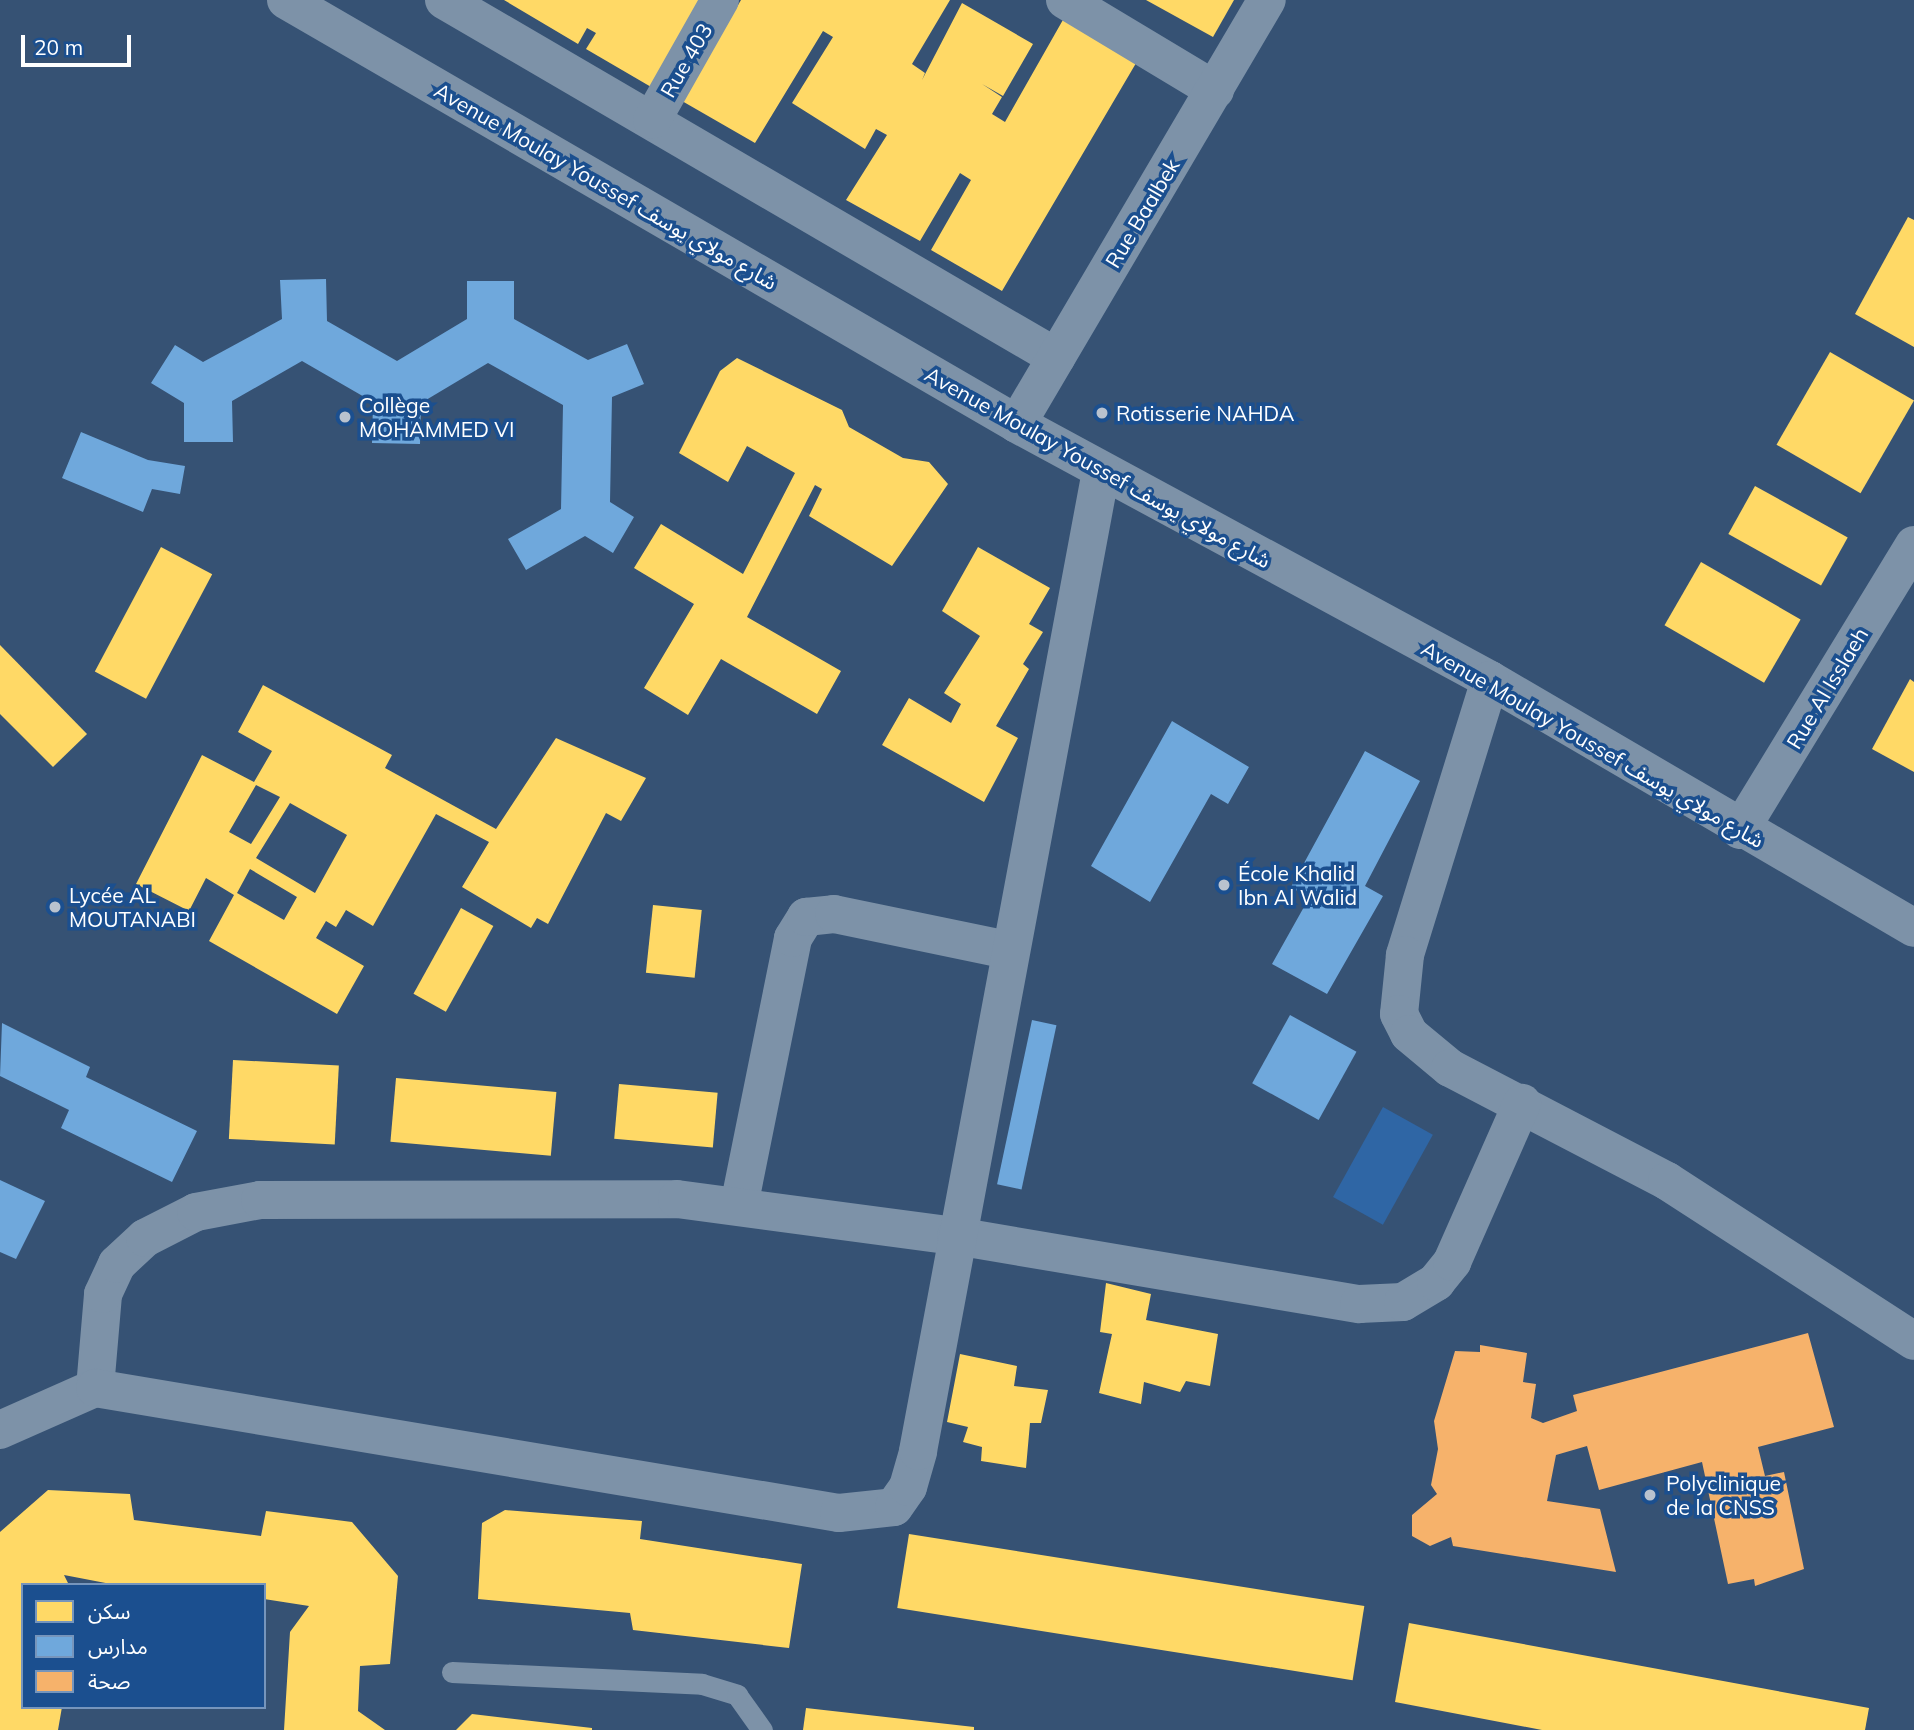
<!DOCTYPE html>
<meta charset="utf-8">
<style>
body{margin:0}
#map{position:relative;width:1914px;height:1730px;overflow:hidden;background:#365274;font-family:Mulish,"Noto Sans Arabic",sans-serif}
div>[style]{position:absolute}
.green>*{inset:0;background:#2f66a5;transform-origin:0 0}
.homes>*{inset:0;background:#ffd966;transform-origin:0 0}
.schools>*{inset:0;background:#6fa8dc;transform-origin:0 0}
.health>*{inset:0;background:#f6b26b}
.service>*{height:21px;margin:-10.5px;padding:0 10.5px;transform-origin:10.5px;border-radius:10.5px;background:#7d92a8}
.minor>*{height:38px;margin:-19px;padding:0 19px;transform-origin:19px;border-radius:19px;background:#7d92a8}
.dots>*{width:19px;height:19px;translate:-50% -50%;box-sizing:border-box;border:4px solid #1b4f8f;border-radius:50%}
span{translate:-50% -50%;white-space:nowrap;text-align:center;line-height:1.15;-webkit-text-stroke:7px #1b4f8f;paint-order:stroke}
.street-label{font-size:21px;color:#fff}
.poi-label{font-size:21px;color:#fff}
.left{translate:0 -50%;text-align:left}
.legend{position:absolute;left:21px;top:1583px;width:245px;height:126px;box-sizing:border-box;background:#1b4f8f;border:2px solid #7695bc;margin:0;padding:9px 12px;list-style:none;font-size:21px;color:#fff}
.legend li{display:flex;align-items:center;gap:14px;height:35px}
.legend b{width:35px;border:2px solid #7695bc}
.scale{position:absolute;left:21px;top:35px;width:110px;height:32px;box-sizing:border-box;border:4px solid #fff;border-top:0;padding-left:9px;font-size:21px;line-height:24px;white-space:nowrap;color:#fff;-webkit-text-stroke:5px #1b4f8f;paint-order:stroke}
</style>
<div id="map">
<div class="green">
<i style="left:1383px;top:1107px;width:57px;height:103px;rotate:29deg"></i>
</div>
<div class="homes">
<i style="clip-path:polygon(504px 0,711px 0,658px 91px,586px 49px,596px 33px,587px 28px,578px 44px)"></i>
<i style="clip-path:polygon(741px 0,950px 0,912px 64px,925px 73px,922px 80px,962px 3px,1033px 44px,1003px 96px,982px 84px,1002px 97px,992px 114px,1005px 122px,1068px 11px,1142px 53px,1002px 291px,931px 250px,971px 180px,960px 173px,920px 241px,846px 200px,887px 135px,876px 129px,865px 149px,792px 103px,833px 37px,823px 31px,755px 143px,682px 101px)"></i>
<i style="clip-path:polygon(1146px 0,1234px 0,1213px 37px)"></i>
<i style="clip-path:polygon(1908px 217px,1914px 220px,1914px 347px,1855px 314px)"></i>
<i style="left:1830px;top:352px;width:97px;height:107px;rotate:30deg"></i>
<i style="clip-path:polygon(737px 358px,842px 410px,849px 427px,903px 458px,929px 462px,948px 484px,892px 566px,809px 516px,822px 489px,815px 485px,747px 617px,841px 671px,817px 714px,721px 659px,688px 715px,644px 688px,694px 604px,634px 568px,661px 524px,743px 574px,795px 473px,747px 446px,728px 482px,679px 453px,720px 371px)"></i>
<i style="left:1755px;top:486px;width:106px;height:55px;rotate:29deg"></i>
<i style="left:161px;top:547px;width:58px;height:141px;rotate:28deg"></i>
<i style="clip-path:polygon(978px 547px,1050px 588px,1029px 624px,1043px 632px,1023px 664px,1029px 669px,996px 726px,1018px 738px,984px 802px,882px 745px,909px 698px,951px 723px,961px 704px,944px 693px,980px 636px,942px 611px)"></i>
<i style="left:1701px;top:562px;width:115px;height:73px;rotate:30deg"></i>
<i style="clip-path:polygon(0 645px,87px 734px,53px 767px,0 714px)"></i>
<i style="clip-path:polygon(1910px 679px,1914px 682px,1914px 772px,1872px 749px)"></i>
<i style="clip-path:polygon(evenodd,263px 685px,392px 755px,385px 768px,496px 829px,556px 738px,646px 778px,621px 821px,606px 813px,548px 924px,537px 918px,531px 928px,462px 887px,489px 842px,436px 814px,373px 926px,346px 910px,336px 927px,326px 921px,316px 938px,364px 966px,337px 1014px,209px 941px,234px 895px,206px 878px,189px 911px,136px 884px,202px 755px,254px 782px,272px 751px,238px 732px,263px 685px,256px 785px,280px 797px,251px 844px,229px 832px,256px 785px,263px 685px,290px 803px,347px 835px,315px 893px,256px 858px,290px 803px,263px 685px,250px 869px,297px 897px,284px 920px,237px 893px,250px 869px)"></i>
<i style="left:653px;top:905px;width:49px;height:68px;rotate:6deg"></i>
<i style="left:461px;top:908px;width:37px;height:98px;rotate:29deg"></i>
<i style="left:233px;top:1060px;width:106px;height:79px;rotate:3deg"></i>
<i style="left:396px;top:1078px;width:161px;height:64px;rotate:5deg"></i>
<i style="left:619px;top:1084px;width:99px;height:55px;rotate:5deg"></i>
<i style="clip-path:polygon(1106px 1283px,1151px 1294px,1146px 1320px,1218px 1334px,1210px 1386px,1186px 1381px,1180px 1392px,1144px 1382px,1141px 1404px,1099px 1393px,1112px 1334px,1100px 1332px)"></i>
<i style="clip-path:polygon(960px 1354px,1017px 1366px,1014px 1386px,1048px 1390px,1041px 1423px,1030px 1423px,1026px 1468px,981px 1461px,982px 1447px,963px 1442px,968px 1427px,947px 1422px)"></i>
<i style="clip-path:polygon(48px 1490px,130px 1494px,134px 1520px,261px 1536px,266px 1511px,352px 1522px,398px 1576px,390px 1664px,360px 1666px,358px 1711px,385px 1730px,284px 1730px,290px 1632px,309px 1606px,264px 1599px,264px 1585px,116px 1585px,64px 1575px,69px 1585px,23px 1585px,23px 1707px,62px 1707px,58px 1730px,0 1730px,0 1532px)"></i>
<i style="clip-path:polygon(505px 1510px,642px 1521px,640px 1539px,802px 1564px,789px 1648px,633px 1630px,630px 1613px,478px 1599px,482px 1523px)"></i>
<i style="left:909px;top:1534px;width:461px;height:75px;rotate:9deg"></i>
<i style="clip-path:polygon(1409px 1623px,1869px 1708px,1865px 1730px,1542px 1730px,1395px 1702px)"></i>
<i style="clip-path:polygon(806px 1708px,974px 1727px,974px 1730px,803px 1730px)"></i>
<i style="clip-path:polygon(472px 1714px,592px 1728px,592px 1730px,456px 1730px)"></i>
</div>
<div class="schools">
<i style="clip-path:polygon(326px 279px,327px 321px,397px 361px,467px 319px,467px 281px,514px 281px,514px 319px,588px 360px,627px 344px,644px 384px,612px 397px,610px 502px,634px 517px,613px 553px,585px 536px,526px 570px,508px 539px,561px 509px,563px 405px,488px 363px,421px 403px,420px 444px,372px 443px,373px 402px,302px 361px,232px 401px,233px 442px,184px 442px,184px 403px,151px 383px,175px 345px,203px 362px,282px 319px,280px 280px)"></i>
<i style="clip-path:polygon(81px 432px,148px 460px,185px 466px,180px 494px,152px 489px,143px 512px,62px 478px)"></i>
<i style="clip-path:polygon(1172px 721px,1249px 767px,1228px 804px,1211px 794px,1150px 902px,1091px 866px)"></i>
<i style="clip-path:polygon(1365px 751px,1420px 781px,1365px 886px,1383px 896px,1327px 994px,1272px 964px,1309px 898px,1291px 887px)"></i>
<i style="left:1290px;top:1015px;width:76px;height:78px;rotate:29deg"></i>
<i style="left:1032px;top:1020px;width:25px;height:168px;rotate:12deg"></i>
<i style="clip-path:polygon(2px 1023px,90px 1067px,86px 1077px,197px 1131px,172px 1182px,61px 1128px,69px 1110px,0 1076px)"></i>
<i style="clip-path:polygon(0 1180px,45px 1201px,16px 1259px,0 1252px)"></i>
</div>
<div class="health">
<i style="clip-path:polygon(1808px 1333px,1834px 1427px,1758px 1447px,1765px 1476px,1784px 1472px,1804px 1569px,1755px 1586px,1754px 1579px,1728px 1584px,1702px 1462px,1599px 1490px,1587px 1446px,1556px 1455px,1547px 1501px,1600px 1509px,1616px 1572px,1453px 1546px,1451px 1537px,1430px 1546px,1412px 1536px,1412px 1515px,1437px 1494px,1431px 1485px,1438px 1449px,1434px 1421px,1455px 1351px,1480px 1352px,1480px 1345px,1527px 1353px,1523px 1382px,1536px 1384px,1531px 1418px,1543px 1423px,1577px 1411px,1573px 1395px)"></i>
</div>
<div class="service">
<i style="left:452px;top:1672px;width:250px;rotate:2.7deg"></i>
<i style="left:702px;top:1684px;width:37px;rotate:17deg"></i>
<i style="left:737px;top:1695px;width:43px;rotate:54.5deg"></i>
</div>
<div class="minor">
<i style="left:286px;top:0;width:845px;rotate:30.11deg"></i>
<i style="left:1017px;top:424px;width:538px;rotate:28.42deg"></i>
<i style="left:1490px;top:680px;width:491px;rotate:30.3deg"></i>
<i style="left:444px;top:0;width:709px;rotate:30.26deg"></i>
<i style="left:1065px;top:0;width:175px;rotate:31deg"></i>
<i style="left:652px;top:120px;width:138px;rotate:-60.5deg"></i>
<i style="left:1017px;top:424px;width:492px;rotate:-59.5deg"></i>
<i style="left:1490px;top:680px;width:288px;rotate:107.2deg"></i>
<i style="left:1405px;top:955px;width:59px;rotate:95.8deg"></i>
<i style="left:1399px;top:1014px;width:22px;rotate:63deg"></i>
<i style="left:1409px;top:1034px;width:53px;rotate:39.7deg"></i>
<i style="left:1450px;top:1068px;width:245px;rotate:27.5deg"></i>
<i style="left:1667px;top:1181px;width:294px;rotate:32.9deg"></i>
<i style="left:1740px;top:830px;width:334px;rotate:-58.6deg"></i>
<i style="left:739px;top:1206px;width:273px;rotate:-78.6deg"></i>
<i style="left:793px;top:938px;width:25px;rotate:-58deg"></i>
<i style="left:806px;top:917px;width:28px;rotate:-6deg"></i>
<i style="left:834px;top:914px;width:178px;rotate:11.7deg"></i>
<i style="left:95px;top:1388px;width:94px;rotate:-85.1deg"></i>
<i style="left:103px;top:1294px;width:33px;rotate:-65deg"></i>
<i style="left:117px;top:1264px;width:38px;rotate:-43deg"></i>
<i style="left:145px;top:1238px;width:57px;rotate:-27deg"></i>
<i style="left:196px;top:1212px;width:65px;rotate:-10.6deg"></i>
<i style="left:260px;top:1200px;width:417px;rotate:-0.1deg"></i>
<i style="left:677px;top:1199px;width:281px;rotate:7.6deg"></i>
<i style="left:956px;top:1236px;width:409px;rotate:9.6deg"></i>
<i style="left:1359px;top:1304px;width:44px;rotate:-2.6deg"></i>
<i style="left:1403px;top:1302px;width:39px;rotate:-31deg"></i>
<i style="left:1436px;top:1282px;width:26px;rotate:-51deg"></i>
<i style="left:1452px;top:1262px;width:174px;rotate:-66.2deg"></i>
<i style="left:0;top:1430px;width:104px;rotate:-23.9deg"></i>
<i style="left:95px;top:1388px;width:754px;rotate:9.54deg"></i>
<i style="left:839px;top:1513px;width:55px;rotate:-6.2deg"></i>
<i style="left:894px;top:1507px;width:24px;rotate:-55deg"></i>
<i style="left:908px;top:1487px;width:37px;rotate:-74deg"></i>
<i style="left:918px;top:1451px;width:997px;rotate:-79.42deg"></i>
</div>
<div class="dots">
<i style="left:1102px;top:413px;background:#b9c2ce"></i>
<i style="left:345px;top:417px;background:#b9c2ce"></i>
<i style="left:1224px;top:885px;background:#b9c2ce"></i>
<i style="left:55px;top:907px;background:#b9c2ce"></i>
<i style="left:1650px;top:1495px;background:#b9c2ce"></i>
</div>
<div class="street-label">
<span style="left:686px;top:60px;rotate:-60deg">Rue 403</span>
<span style="left:606px;top:186px;rotate:30deg">Avenue Moulay Youssef شارع مولاي يوسف</span>
<span style="left:1142px;top:213px;rotate:-59deg">Rue Baalbek</span>
<span style="left:1098px;top:467px;rotate:29deg">Avenue Moulay Youssef شارع مولاي يوسف</span>
<span style="left:1827px;top:688px;rotate:-59deg">Rue Al Isslaeh</span>
<span style="left:1593px;top:744px;rotate:30deg">Avenue Moulay Youssef شارع مولاي يوسف</span>
</div>
<div class="poi-label">
<span class="left" style="left:359px;top:417px">Collège<br>MOHAMMED VI</span>
<span class="left" style="left:1116px;top:413px">Rotisserie NAHDA</span>
<span class="left" style="left:1238px;top:885px">École Khalid<br>Ibn Al Walid</span>
<span class="left" style="left:69px;top:907px">Lycée AL<br>MOUTANABI</span>
<span class="left" style="left:1666px;top:1495px">Polyclinique<br>de la CNSS</span>
</div>
<ul class="legend">
<li><b style="height:19px;background:#ffd966"></b>سكن</li>
<li><b style="height:19px;background:#6fa8dc"></b>مدارس</li>
<li><b style="height:19px;background:#f6b26b"></b>صحة</li>
</ul>
<div class="scale">20 m</div>
</div>
